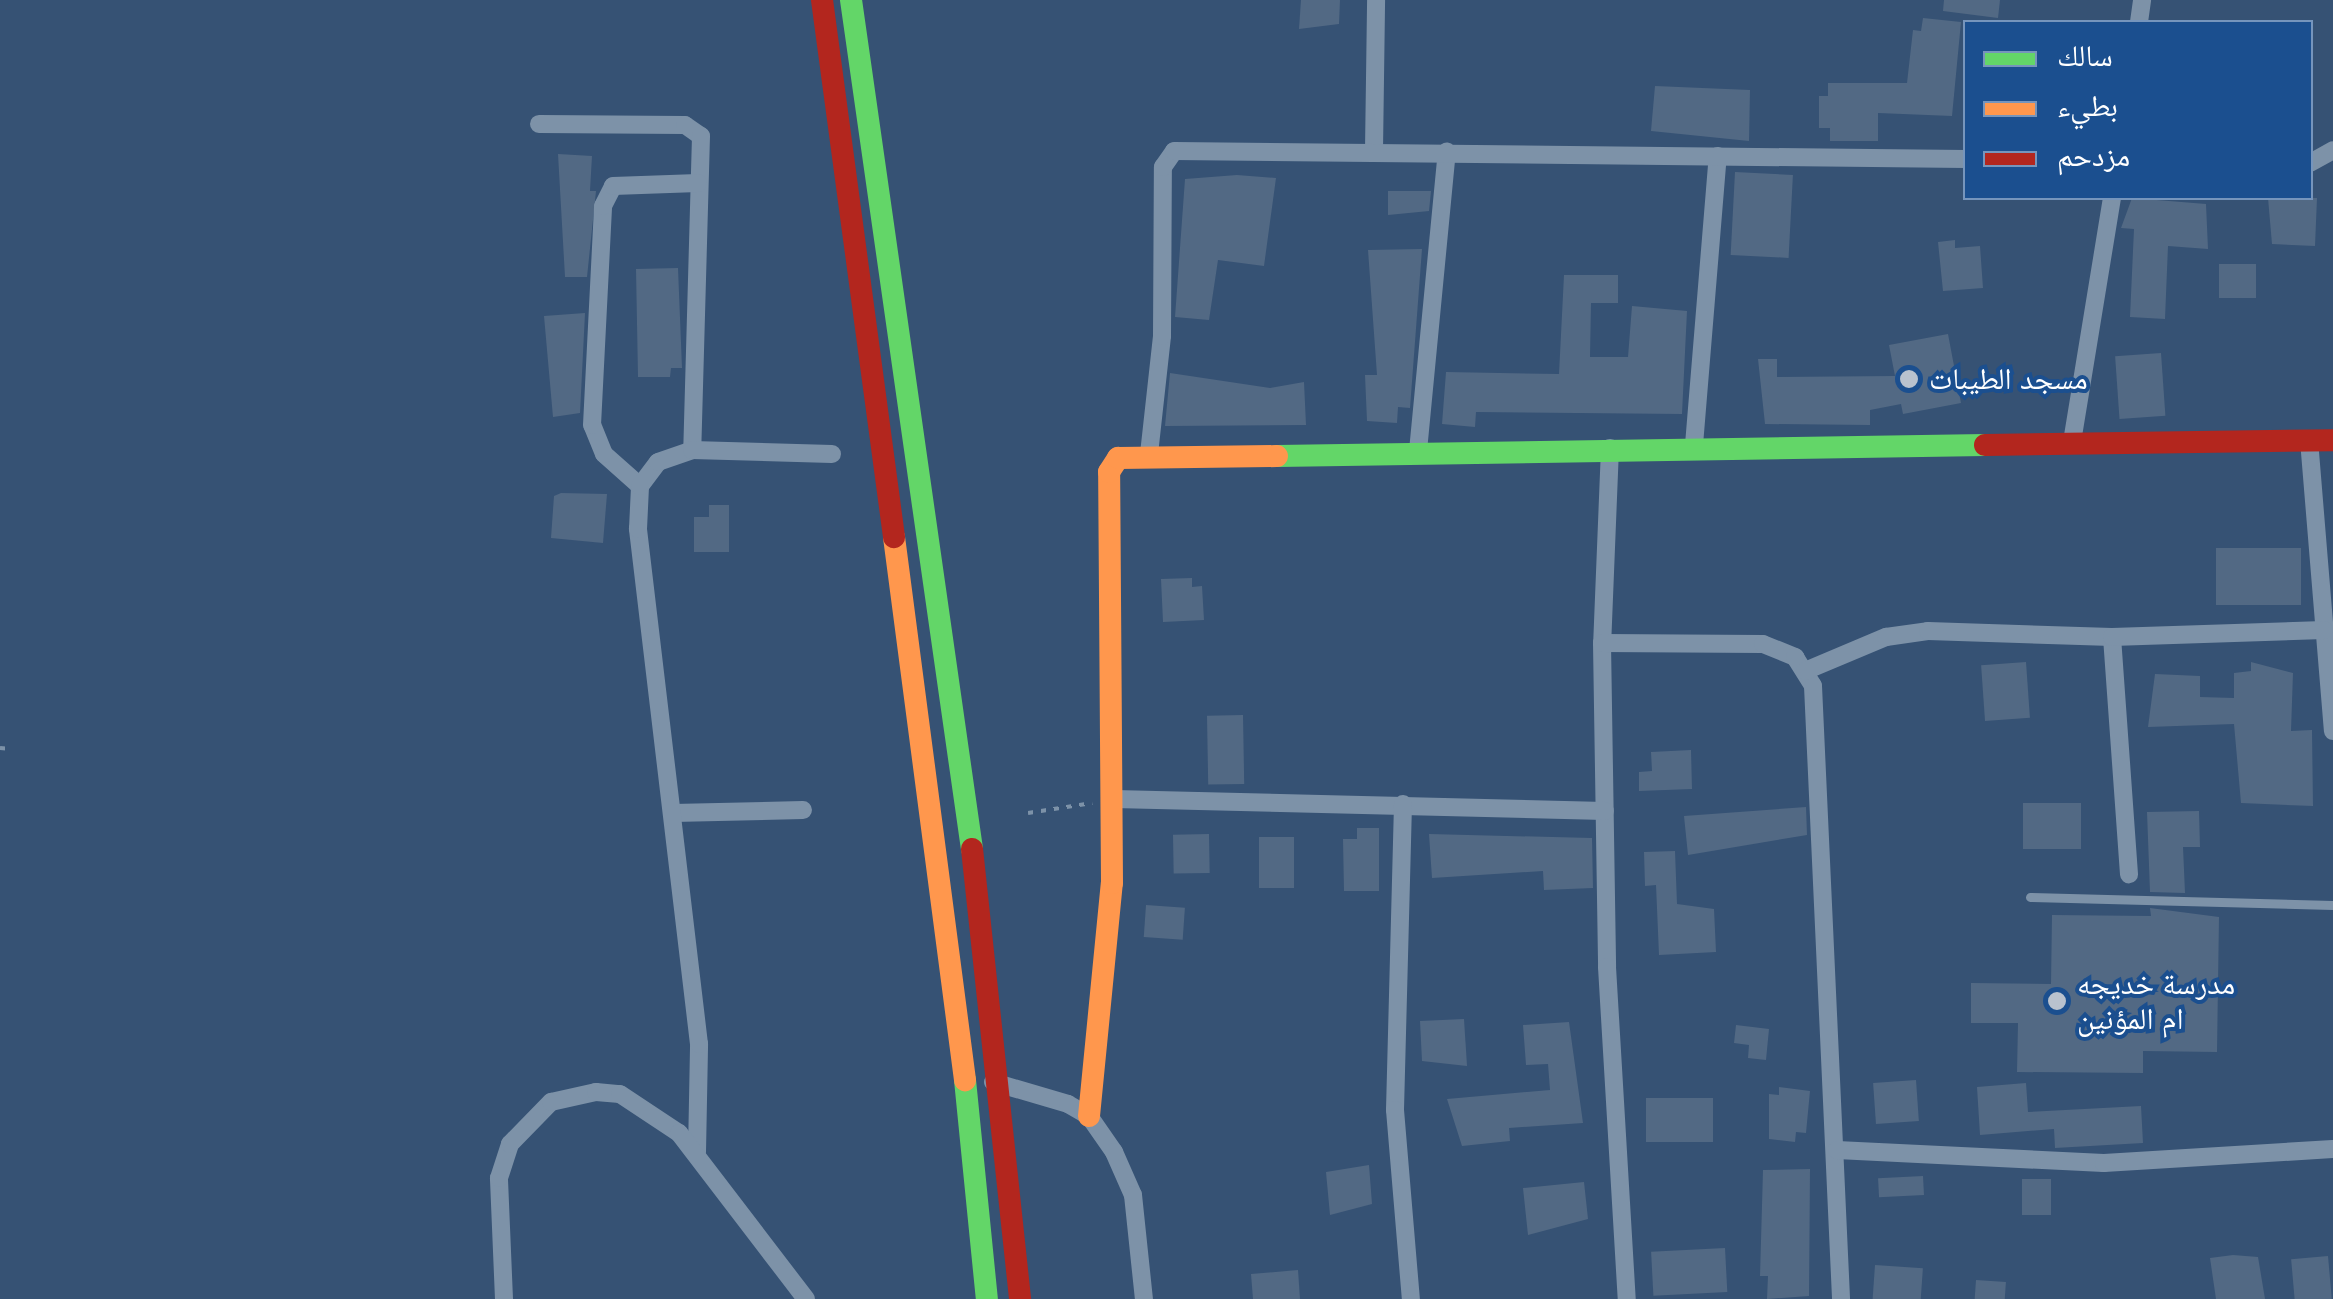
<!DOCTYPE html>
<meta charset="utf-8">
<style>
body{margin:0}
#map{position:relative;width:2333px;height:1299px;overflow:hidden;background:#365274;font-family:Arial,"Noto Naskh Arabic",sans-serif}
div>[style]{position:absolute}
.building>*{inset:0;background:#526984;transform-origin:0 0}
.path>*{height:4px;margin-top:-2px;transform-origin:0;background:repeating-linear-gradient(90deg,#7d92a8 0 5px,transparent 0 13px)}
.lane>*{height:9px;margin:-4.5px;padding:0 4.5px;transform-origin:4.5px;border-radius:4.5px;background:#7d92a8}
.street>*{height:18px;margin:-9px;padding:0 9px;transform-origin:9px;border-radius:9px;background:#7d92a8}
.fast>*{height:22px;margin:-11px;padding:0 11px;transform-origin:11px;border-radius:11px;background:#63d668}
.slow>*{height:22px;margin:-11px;padding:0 11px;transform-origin:11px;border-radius:11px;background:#ff974d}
.jam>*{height:22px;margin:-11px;padding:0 11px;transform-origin:11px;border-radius:11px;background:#b3261e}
.dots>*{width:28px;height:28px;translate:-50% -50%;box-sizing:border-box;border:5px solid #1b4f8f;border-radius:50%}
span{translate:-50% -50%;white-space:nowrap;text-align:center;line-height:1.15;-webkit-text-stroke:8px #1b4f8f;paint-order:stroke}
.poi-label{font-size:30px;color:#fff}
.left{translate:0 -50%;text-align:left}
.legend{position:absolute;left:1963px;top:20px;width:350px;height:180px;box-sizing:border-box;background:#1b4f8f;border:2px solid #7695bc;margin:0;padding:12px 18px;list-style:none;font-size:30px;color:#fff}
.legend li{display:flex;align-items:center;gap:20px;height:50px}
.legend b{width:50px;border:2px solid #7695bc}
</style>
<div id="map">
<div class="building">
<i style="clip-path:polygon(1301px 0,1340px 0,1339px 24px,1299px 29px)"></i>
<i style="clip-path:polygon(1944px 0,2000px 0,1998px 18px,1943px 11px)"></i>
<i style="clip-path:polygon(1923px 18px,1961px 22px,1952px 116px,1878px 113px,1878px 141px,1830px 141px,1830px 128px,1819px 128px,1819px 96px,1828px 96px,1828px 83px,1907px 83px,1913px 30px,1921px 31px)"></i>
<i style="clip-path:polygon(1655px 86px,1750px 90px,1749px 141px,1651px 131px)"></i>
<i style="clip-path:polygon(558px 154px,592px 156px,590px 191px,596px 191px,587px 277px,565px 277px)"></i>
<i style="left:1735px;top:172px;width:58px;height:83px;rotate:3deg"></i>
<i style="clip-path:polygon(1237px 175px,1276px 178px,1264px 266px,1218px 260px,1209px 320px,1175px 317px,1185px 179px)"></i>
<i style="clip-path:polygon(1388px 191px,1431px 191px,1429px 211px,1388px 215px)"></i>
<i style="clip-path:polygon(2132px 198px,2206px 204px,2208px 249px,2168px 246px,2165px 319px,2130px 317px,2134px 229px,2121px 228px)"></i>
<i style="clip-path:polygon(2268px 198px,2317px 198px,2315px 246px,2272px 244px)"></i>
<i style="clip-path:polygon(1955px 240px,1955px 248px,1980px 246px,1983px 288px,1943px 291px,1938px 242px)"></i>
<i style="clip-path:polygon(1422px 249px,1410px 408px,1398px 407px,1397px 423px,1367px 421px,1365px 375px,1377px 375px,1368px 250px)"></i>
<i style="left:2219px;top:264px;width:37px;height:34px"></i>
<i style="clip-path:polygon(678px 268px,682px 368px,671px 368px,670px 377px,638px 377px,636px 269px)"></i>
<i style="clip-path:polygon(1564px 275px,1618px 275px,1618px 303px,1591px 303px,1590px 357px,1628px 357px,1632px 306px,1687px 311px,1682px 414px,1476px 412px,1475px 427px,1442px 424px,1446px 372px,1559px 374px)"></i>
<i style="clip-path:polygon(585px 313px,580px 413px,553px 417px,544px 316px)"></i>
<i style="clip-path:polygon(1948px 334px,1961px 403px,1903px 414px,1901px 404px,1870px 410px,1870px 425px,1765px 424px,1758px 359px,1777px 359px,1777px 377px,1895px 376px,1889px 345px)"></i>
<i style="left:2161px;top:353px;width:63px;height:46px;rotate:86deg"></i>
<i style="clip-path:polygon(1170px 373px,1270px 388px,1304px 382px,1306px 425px,1165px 426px)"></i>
<i style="clip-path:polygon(561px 493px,607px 494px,603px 543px,551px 538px,554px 496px)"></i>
<i style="clip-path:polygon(709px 505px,729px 505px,729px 552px,694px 552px,694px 517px,709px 517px)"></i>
<i style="left:2216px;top:548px;width:85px;height:57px"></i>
<i style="clip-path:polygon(1192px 578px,1192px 587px,1202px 586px,1204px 620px,1163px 622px,1161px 579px)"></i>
<i style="left:2026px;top:662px;width:56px;height:45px;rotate:86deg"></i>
<i style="clip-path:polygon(2251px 662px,2293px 673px,2291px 731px,2312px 730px,2313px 806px,2241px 803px,2234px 724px,2148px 727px,2155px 674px,2200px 676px,2200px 697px,2234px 698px,2234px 673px,2251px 671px)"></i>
<i style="left:1243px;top:715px;width:69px;height:36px;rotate:89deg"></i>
<i style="clip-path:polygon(1691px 750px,1692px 789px,1639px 791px,1639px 772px,1652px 771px,1651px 752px)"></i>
<i style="left:2023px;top:803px;width:58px;height:46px"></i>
<i style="clip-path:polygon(1806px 807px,1807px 835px,1688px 855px,1684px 816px)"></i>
<i style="clip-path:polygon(2199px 811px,2200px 847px,2183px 847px,2185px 893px,2150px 892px,2147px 812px)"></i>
<i style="clip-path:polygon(1357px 828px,1379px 828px,1379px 891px,1344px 891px,1343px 839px,1357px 839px)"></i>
<i style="left:1209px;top:834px;width:39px;height:36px;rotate:89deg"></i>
<i style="clip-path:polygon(1429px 834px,1592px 838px,1593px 888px,1544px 890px,1543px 871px,1432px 878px)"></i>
<i style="left:1259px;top:837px;width:35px;height:51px"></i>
<i style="clip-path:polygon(1675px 851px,1677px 904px,1714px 909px,1716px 952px,1659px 955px,1656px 885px,1645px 886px,1644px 852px)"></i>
<i style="left:1146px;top:905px;width:39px;height:32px;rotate:4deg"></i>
<i style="clip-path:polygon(2150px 908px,2219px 917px,2217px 1052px,2143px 1051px,2143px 1073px,2017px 1072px,2018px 1023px,1971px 1023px,1971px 983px,2051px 984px,2052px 915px,2151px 916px)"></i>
<i style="clip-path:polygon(1464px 1019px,1467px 1066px,1422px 1061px,1420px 1021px)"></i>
<i style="clip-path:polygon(1569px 1022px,1583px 1123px,1509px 1128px,1510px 1141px,1462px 1146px,1447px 1099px,1550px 1090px,1548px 1064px,1526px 1065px,1523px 1025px)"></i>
<i style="clip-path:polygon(1736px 1025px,1769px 1029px,1766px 1060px,1748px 1058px,1749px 1045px,1734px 1043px)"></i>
<i style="left:1916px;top:1080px;width:41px;height:43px;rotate:86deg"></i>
<i style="clip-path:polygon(2026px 1083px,2028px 1112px,2141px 1106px,2143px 1143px,2055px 1148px,2054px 1129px,1980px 1135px,1977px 1087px)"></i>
<i style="clip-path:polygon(1779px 1087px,1810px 1091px,1806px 1133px,1796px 1132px,1795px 1142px,1769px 1139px,1769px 1094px,1779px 1095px)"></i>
<i style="left:1713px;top:1098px;width:44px;height:67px;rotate:90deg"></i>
<i style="clip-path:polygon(1369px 1165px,1372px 1204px,1330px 1215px,1326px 1172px)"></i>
<i style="clip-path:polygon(1810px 1169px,1809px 1296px,1767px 1299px,1768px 1276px,1760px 1276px,1763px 1170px)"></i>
<i style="left:1923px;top:1176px;width:19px;height:45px;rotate:87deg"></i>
<i style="left:2022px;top:1179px;width:29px;height:36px"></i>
<i style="clip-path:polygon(1584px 1182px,1588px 1219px,1528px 1235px,1523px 1188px)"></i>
<i style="left:1725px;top:1248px;width:44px;height:74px;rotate:87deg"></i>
<i style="clip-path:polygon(2233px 1255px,2258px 1257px,2265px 1299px,2216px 1299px,2210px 1258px)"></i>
<i style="left:2328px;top:1256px;width:43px;height:37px;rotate:85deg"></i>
<i style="left:1875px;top:1265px;width:48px;height:34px;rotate:4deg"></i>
<i style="clip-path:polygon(1298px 1270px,1300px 1299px,1253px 1299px,1251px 1274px)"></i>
<i style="left:1976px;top:1280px;width:30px;height:19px;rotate:4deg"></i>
</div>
<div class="path">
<i style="left:0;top:748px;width:11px;rotate:5deg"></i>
<i style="left:1028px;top:813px;width:65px;rotate:-8.9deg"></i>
</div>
<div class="lane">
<i style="left:2030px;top:897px;width:303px;rotate:1.5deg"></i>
</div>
<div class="street">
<i style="left:2139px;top:22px;width:22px;rotate:-82deg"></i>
<i style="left:539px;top:124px;width:146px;rotate:0.4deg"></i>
<i style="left:685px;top:125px;width:19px;rotate:35deg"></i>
<i style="left:701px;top:136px;width:314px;rotate:91.6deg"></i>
<i style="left:1374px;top:150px;width:150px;rotate:-89.2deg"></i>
<i style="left:2310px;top:163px;width:26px;rotate:-29deg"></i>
<i style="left:2309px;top:440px;width:292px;rotate:85.3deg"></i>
<i style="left:2072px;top:442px;width:247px;rotate:-80.7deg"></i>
<i style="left:1694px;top:445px;width:290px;rotate:-85.3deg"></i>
<i style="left:1610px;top:448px;width:195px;rotate:92.3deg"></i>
<i style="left:1602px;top:643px;width:324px;rotate:89.1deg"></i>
<i style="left:1607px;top:967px;width:333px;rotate:86.6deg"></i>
<i style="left:1418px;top:451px;width:301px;rotate:-84.5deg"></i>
<i style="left:1149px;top:454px;width:119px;rotate:-83.7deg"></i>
<i style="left:1162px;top:336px;width:169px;rotate:-89.7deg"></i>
<i style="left:1163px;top:167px;width:19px;rotate:-55deg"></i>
<i style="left:1174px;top:151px;width:792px;rotate:0.58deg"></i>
<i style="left:640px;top:486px;width:48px;rotate:-138.4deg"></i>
<i style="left:604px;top:454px;width:31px;rotate:-112deg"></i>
<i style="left:592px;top:425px;width:219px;rotate:-87.1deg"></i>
<i style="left:603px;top:206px;width:22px;rotate:-63deg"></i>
<i style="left:613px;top:186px;width:85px;rotate:-2deg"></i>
<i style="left:2112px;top:637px;width:238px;rotate:85.9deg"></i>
<i style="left:1602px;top:643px;width:161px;rotate:0.4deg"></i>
<i style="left:1763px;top:644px;width:35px;rotate:22deg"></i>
<i style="left:1795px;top:657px;width:34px;rotate:58deg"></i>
<i style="left:1813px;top:686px;width:614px;rotate:87.38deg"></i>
<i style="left:1805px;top:671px;width:88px;rotate:-22.8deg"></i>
<i style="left:1886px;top:637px;width:42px;rotate:-8.1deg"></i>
<i style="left:1928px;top:631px;width:184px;rotate:1.9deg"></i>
<i style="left:2112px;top:637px;width:212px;rotate:-1.9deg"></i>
<i style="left:1114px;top:799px;width:491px;rotate:1.4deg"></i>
<i style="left:1403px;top:804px;width:306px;rotate:91.5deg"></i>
<i style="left:1395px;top:1110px;width:190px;rotate:85.2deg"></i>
<i style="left:673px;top:813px;width:130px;rotate:-1.3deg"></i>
<i style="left:993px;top:1082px;width:78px;rotate:16.3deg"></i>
<i style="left:1068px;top:1104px;width:24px;rotate:30deg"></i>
<i style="left:1089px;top:1116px;width:44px;rotate:55.2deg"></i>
<i style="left:1114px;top:1152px;width:47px;rotate:66.2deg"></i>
<i style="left:1133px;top:1195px;width:105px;rotate:84deg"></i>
<i style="left:1837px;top:1150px;width:267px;rotate:2.8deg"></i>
<i style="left:2104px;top:1163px;width:229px;rotate:-3.5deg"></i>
<i style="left:697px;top:1152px;width:108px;rotate:-88.9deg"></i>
<i style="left:699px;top:1044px;width:519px;rotate:-96.76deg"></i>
<i style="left:638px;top:529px;width:43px;rotate:-87.3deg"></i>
<i style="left:640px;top:486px;width:30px;rotate:-53deg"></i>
<i style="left:658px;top:462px;width:36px;rotate:-19deg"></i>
<i style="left:692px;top:450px;width:140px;rotate:1.6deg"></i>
<i style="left:504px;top:1299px;width:121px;rotate:-92.4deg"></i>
<i style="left:499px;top:1178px;width:36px;rotate:-72deg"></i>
<i style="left:510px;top:1144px;width:59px;rotate:-45.7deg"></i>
<i style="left:551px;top:1102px;width:46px;rotate:-12.5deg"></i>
<i style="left:596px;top:1092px;width:24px;rotate:5deg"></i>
<i style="left:620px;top:1094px;width:71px;rotate:33.5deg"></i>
<i style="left:679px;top:1133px;width:209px;rotate:52.6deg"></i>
</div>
<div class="fast">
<i style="left:851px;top:0;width:858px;rotate:81.89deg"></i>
<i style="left:1277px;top:456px;width:708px;rotate:-0.89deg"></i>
<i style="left:965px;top:1080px;width:220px;rotate:84.3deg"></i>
</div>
<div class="slow">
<i style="left:894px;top:537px;width:548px;rotate:82.55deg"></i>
<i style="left:1089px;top:1116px;width:234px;rotate:-84.4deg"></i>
<i style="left:1112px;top:883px;width:411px;rotate:-90.4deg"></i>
<i style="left:1109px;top:472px;width:17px;rotate:-57deg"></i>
<i style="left:1118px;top:458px;width:159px;rotate:-0.7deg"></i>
</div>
<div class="jam">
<i style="left:822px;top:0;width:542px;rotate:82.36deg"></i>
<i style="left:1985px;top:445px;width:348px;rotate:-0.8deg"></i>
<i style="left:972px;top:849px;width:453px;rotate:83.9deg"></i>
</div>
<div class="dots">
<i style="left:1909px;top:379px;background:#b9c2ce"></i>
<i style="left:2057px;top:1001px;background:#b9c2ce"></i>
</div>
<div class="poi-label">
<span class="left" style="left:1929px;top:379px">مسجد الطيبات</span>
<span class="left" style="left:2077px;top:1001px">مدرسة خديجه<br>ام المؤنين</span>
</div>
<ul class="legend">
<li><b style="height:12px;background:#63d668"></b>سالك</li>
<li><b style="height:12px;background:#ff974d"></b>بطيء</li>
<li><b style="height:12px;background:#b3261e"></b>مزدحم</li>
</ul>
</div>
